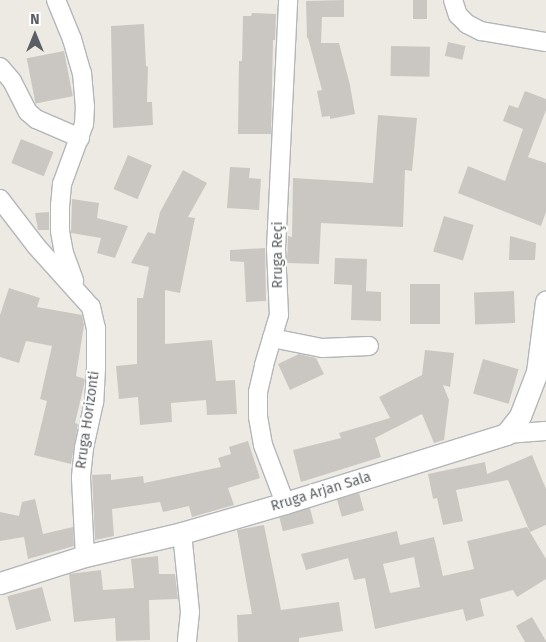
<!DOCTYPE html>
<meta charset="utf-8">
<style>
body{margin:0}
#map{position:relative;width:546px;height:642px;overflow:hidden;background:#edeae3;font-family:"Fira Sans",sans-serif}
div>[style]{position:absolute}
.building>*{inset:0;background:#cac7c2;transform-origin:0 0}
.roads{filter:drop-shadow(1px 0 #b3b6b9) drop-shadow(-1px 0 #b3b6b9) drop-shadow(0 1px #b3b6b9) drop-shadow(0 -1px #b3b6b9)}
.minor>*{height:18px;margin:-9px;padding:0 9px;transform-origin:9px;border-radius:9px;background:#fff}
.tertiary>*{height:21px;margin:-10.5px;padding:0 10.5px;transform-origin:10.5px;border-radius:10.5px;background:#fff}
span{translate:-50% -50%;white-space:nowrap;text-align:center;line-height:1.15;-webkit-text-stroke:4.5px #fff;paint-order:stroke}
.street-label{font-size:14px;color:#5b5f63}
.north{position:absolute;left:10px;top:10px;width:50px;height:50px;-webkit-text-stroke:4px #fff;paint-order:stroke;rotate:0deg;font-size:14px;font-weight:700;line-height:20px;text-align:center;color:#5b5f63}
.north::after{content:'';display:block;margin:auto;width:18px;height:22px;background:#5b5f63;clip-path:polygon(50% 0,100% 100%,50% 72%,0 100%)}
</style>
<div id="map">
<div class="building">
<i style="clip-path:polygon(344px 0,344px 17px,322px 17px,321px 43px,339px 43px,350px 85px,355px 114px,330px 119px,330px 116px,322px 117px,317px 91px,322px 90px,308px 38px,307px 38px,306px 1px)"></i>
<i style="left:413px;top:0;width:14px;height:19px"></i>
<i style="clip-path:polygon(252px 13px,276px 14px,275px 40px,273px 40px,271px 134px,238px 134px,239px 61px,242px 61px,243px 16px,251px 16px)"></i>
<i style="clip-path:polygon(144px 24px,146px 66px,148px 67px,147px 102px,152px 102px,153px 125px,113px 128px,111px 26px)"></i>
<i style="left:448px;top:42px;width:18px;height:14px;rotate:13deg"></i>
<i style="left:391px;top:46px;width:39px;height:30px;rotate:1deg"></i>
<i style="left:64px;top:51px;width:46px;height:38px;rotate:79deg"></i>
<i style="clip-path:polygon(525px 91px,546px 99px,546px 110px,528px 157px,546px 163px,546px 212px,541px 226px,458px 193px,468px 166px,505px 181px,523px 129px,503px 121px,509px 105px,518px 108px)"></i>
<i style="clip-path:polygon(378px 115px,417px 118px,412px 171px,405px 170px,403px 227px,321px 223px,319px 264px,287px 263px,288px 236px,292px 237px,293px 178px,373px 183px)"></i>
<i style="left:21px;top:139px;width:35px;height:26px;rotate:22deg"></i>
<i style="left:128px;top:155px;width:26px;height:37px;rotate:23deg"></i>
<i style="clip-path:polygon(230px 167px,250px 168px,249px 178px,261px 179px,259px 210px,227px 208px)"></i>
<i style="clip-path:polygon(183px 170px,207px 183px,188px 217px,195px 218px,180px 293px,165px 290px,165px 344px,212px 340px,216px 381px,235px 380px,237px 414px,207px 415px,206px 400px,171px 403px,172px 422px,140px 425px,138px 397px,119px 399px,116px 366px,137px 364px,137px 298px,143px 298px,149px 267px,131px 263px,148px 232px,155px 234px,160px 212px)"></i>
<i style="clip-path:polygon(72px 199px,99px 203px,97px 218px,128px 226px,115px 258px,97px 253px,101px 238px,71px 233px)"></i>
<i style="clip-path:polygon(49px 212px,49px 230px,38px 230px,35px 213px)"></i>
<i style="left:444px;top:216px;width:31px;height:37px;rotate:17deg"></i>
<i style="clip-path:polygon(510px 236px,536px 243px,535px 260px,509px 260px)"></i>
<i style="clip-path:polygon(265px 248px,266px 301px,246px 302px,244px 262px,230px 261px,230px 250px)"></i>
<i style="clip-path:polygon(335px 258px,367px 259px,366px 291px,381px 292px,381px 321px,351px 320px,352px 285px,334px 284px)"></i>
<i style="left:410px;top:284px;width:30px;height:40px"></i>
<i style="clip-path:polygon(9px 288px,40px 298px,37px 307px,82px 315px,84px 325px,76px 376px,85px 379px,84px 385px,75px 423px,78px 424px,71px 464px,34px 455px,47px 401px,40px 399px,52px 346px,26px 341px,19px 363px,0 357px,0 315px)"></i>
<i style="left:514px;top:291px;width:32px;height:40px;rotate:88deg"></i>
<i style="clip-path:polygon(425px 350px,454px 353px,450px 387px,443px 385px,449px 400px,444px 440px,434px 443px,422px 414px,375px 438px,381px 457px,301px 482px,293px 450px,341px 438px,339px 433px,390px 418px,379px 397px,422px 375px)"></i>
<i style="clip-path:polygon(299px 354px,316px 358px,324px 374px,290px 390px,278px 364px)"></i>
<i style="left:483px;top:359px;width:37px;height:36px;rotate:16deg"></i>
<i style="clip-path:polygon(248px 441px,260px 478px,228px 488px,234px 505px,192px 517px,189px 506px,163px 512px,160px 502px,112px 509px,114px 536px,95px 540px,92px 475px,111px 474px,111px 480px,143px 476px,144px 483px,221px 467px,218px 458px,231px 454px,229px 447px)"></i>
<i style="clip-path:polygon(532px 455px,546px 489px,546px 525px,530px 532px,508px 480px,456px 490px,463px 521px,443px 525px,437px 498px,433px 499px,428px 474px,485px 462px,487px 474px)"></i>
<i style="left:359px;top:493px;width:18px;height:23px;rotate:74deg"></i>
<i style="clip-path:polygon(35px 499px,43px 534px,73px 527px,74px 546px,28px 559px,24px 537px,0 541px,0 512px,19px 516px,22px 502px)"></i>
<i style="left:310px;top:508px;width:16px;height:32px;rotate:76deg"></i>
<i style="clip-path:polygon(264px 525px,281px 610px,339px 602px,343px 631px,299px 638px,299px 642px,238px 642px,237px 615px,252px 614px,237px 530px)"></i>
<i style="clip-path:polygon(evenodd,527px 527px,546px 559px,546px 579px,517px 597px,513px 590px,480px 599px,484px 616px,466px 621px,463px 609px,375px 629px,365px 578px,354px 580px,348px 558px,306px 570px,301px 554px,397px 531px,400px 545px,434px 537px,443px 576px,474px 569px,467px 541px,527px 527px,414px 557px,420px 587px,390px 593px,383px 564px,414px 557px)"></i>
<i style="clip-path:polygon(158px 556px,159px 574px,175px 574px,178px 599px,149px 600px,150px 640px,116px 641px,115px 618px,74px 622px,69px 574px,101px 570px,103px 590px,134px 588px,131px 559px)"></i>
<i style="left:42px;top:587px;width:35px;height:36px;rotate:75deg"></i>
<i style="clip-path:polygon(532px 617px,546px 641px,546px 642px,525px 642px,516px 626px)"></i>
</div>
<div class="roads">
<div class="minor">
<i style="left:56px;top:0;width:42px;rotate:67.7deg"></i>
<i style="left:72px;top:39px;width:35px;rotate:74deg"></i>
<i style="left:82px;top:73px;width:33px;rotate:85deg"></i>
<i style="left:85px;top:106px;width:18px;rotate:93deg"></i>
<i style="left:84px;top:124px;width:64px;rotate:110.1deg"></i>
<i style="left:62px;top:184px;width:21px;rotate:95deg"></i>
<i style="left:60px;top:205px;width:26px;rotate:90deg"></i>
<i style="left:60px;top:231px;width:22px;rotate:80deg"></i>
<i style="left:64px;top:253px;width:30px;rotate:70deg"></i>
<i style="left:453px;top:0;width:16px;rotate:72deg"></i>
<i style="left:458px;top:15px;width:13px;rotate:45deg"></i>
<i style="left:467px;top:24px;width:16px;rotate:27deg"></i>
<i style="left:481px;top:31px;width:66px;rotate:9.6deg"></i>
<i style="left:0;top:67px;width:18px;rotate:49deg"></i>
<i style="left:12px;top:81px;width:35px;rotate:63deg"></i>
<i style="left:28px;top:112px;width:11px;rotate:41deg"></i>
<i style="left:36px;top:119px;width:48px;rotate:23.4deg"></i>
<i style="left:0;top:199px;width:59px;rotate:52.5deg"></i>
<i style="left:36px;top:246px;width:82px;rotate:48deg"></i>
<i style="left:91px;top:307px;width:22px;rotate:77deg"></i>
<i style="left:96px;top:328px;width:40px;rotate:90deg"></i>
<i style="left:96px;top:368px;width:34px;rotate:93deg"></i>
<i style="left:94px;top:402px;width:47px;rotate:102.3deg"></i>
<i style="left:84px;top:448px;width:30px;rotate:96deg"></i>
<i style="left:81px;top:478px;width:78px;rotate:87.1deg"></i>
<i style="left:272px;top:338px;width:51px;rotate:11.3deg"></i>
<i style="left:322px;top:348px;width:47px;rotate:-2.4deg"></i>
<i style="left:506px;top:434px;width:40px;rotate:-4.3deg"></i>
<i style="left:285px;top:503px;width:62px;rotate:-110.8deg"></i>
<i style="left:263px;top:445px;width:28px;rotate:-100deg"></i>
<i style="left:258px;top:417px;width:25px;rotate:-90deg"></i>
<i style="left:258px;top:392px;width:28px;rotate:-77deg"></i>
<i style="left:264px;top:365px;width:52px;rotate:-73.3deg"></i>
<i style="left:279px;top:315px;width:66px;rotate:-92.6deg"></i>
<i style="left:276px;top:249px;width:249px;rotate:-87.2deg"></i>
<i style="left:182px;top:533px;width:79px;rotate:84.2deg"></i>
<i style="left:190px;top:612px;width:30px;rotate:96deg"></i>
</div>
<div class="tertiary">
<i style="left:0;top:583px;width:89px;rotate:-17.6deg"></i>
<i style="left:85px;top:556px;width:100px;rotate:-13.3deg"></i>
<i style="left:182px;top:533px;width:107px;rotate:-16.2deg"></i>
<i style="left:285px;top:503px;width:232px;rotate:-17.3deg"></i>
<i style="left:506px;top:434px;width:23px;rotate:-52deg"></i>
<i style="left:520px;top:416px;width:47px;rotate:-68.9deg"></i>
<i style="left:537px;top:372px;width:71px;rotate:-82.7deg"></i>
</div>
</div>
<div class="street-label">
<span style="left:278px;top:255px;rotate:-90deg">Rruga Reçi</span>
<span style="left:88px;top:420px;rotate:-82deg">Rruga Horizonti</span>
<span style="left:321px;top:492px;rotate:-17deg">Rruga Arjan Sala</span>
</div>
<div class="north">N</div>
</div>
